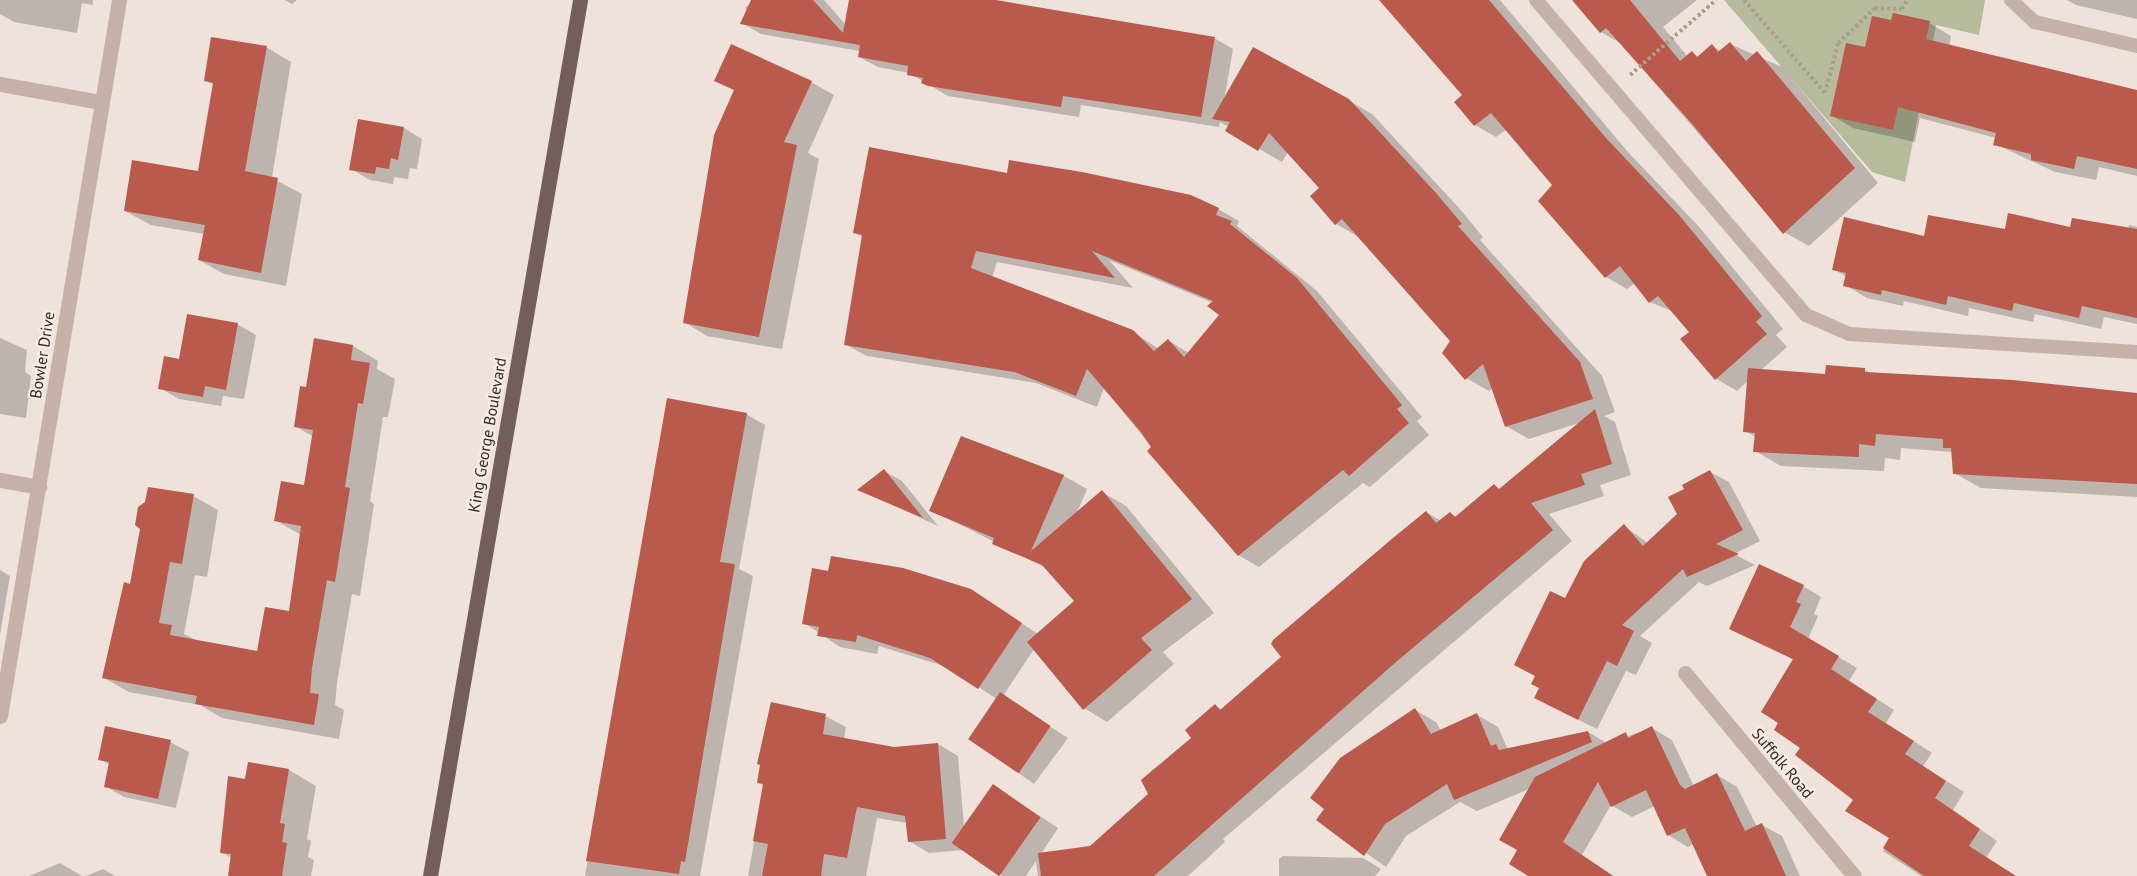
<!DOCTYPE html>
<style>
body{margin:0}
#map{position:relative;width:2137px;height:876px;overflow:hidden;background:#eee2da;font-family:"PT Sans",sans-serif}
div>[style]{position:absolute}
.green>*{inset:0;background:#b5bb9b}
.shadow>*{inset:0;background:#0003}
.building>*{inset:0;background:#b95a4d;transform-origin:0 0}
.path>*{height:4px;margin-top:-2px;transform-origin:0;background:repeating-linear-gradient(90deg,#b09b91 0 3px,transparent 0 6px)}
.service>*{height:14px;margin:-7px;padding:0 7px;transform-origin:7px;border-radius:7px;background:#c5b1a7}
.minor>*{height:15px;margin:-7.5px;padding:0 7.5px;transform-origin:7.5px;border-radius:7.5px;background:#c5b1a7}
.primary>*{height:15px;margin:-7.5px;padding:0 7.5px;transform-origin:7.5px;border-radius:7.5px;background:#735f59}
span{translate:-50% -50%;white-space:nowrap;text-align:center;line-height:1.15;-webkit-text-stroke:4.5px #f7ece5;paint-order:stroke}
.street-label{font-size:16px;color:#322927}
</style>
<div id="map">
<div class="green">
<i style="clip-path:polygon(1724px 0,1985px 0,1979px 35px,1936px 25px,1905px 182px,1872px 172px)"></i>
</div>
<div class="shadow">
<i style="clip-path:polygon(0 0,93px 0,93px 5px,82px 3px,77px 33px,14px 22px,0 14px)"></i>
<i style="clip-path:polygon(285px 0,297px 0,292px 4px)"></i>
<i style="clip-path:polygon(754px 0,824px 0,846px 25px,850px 0,981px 0,1214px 38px,1233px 49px,1224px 101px,1348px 100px,1372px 114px,1459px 208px,1483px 237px,1480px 240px,1602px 376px,1615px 412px,1604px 416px,1615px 422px,1631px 475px,1600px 485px,1604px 496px,1549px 514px,1572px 541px,1223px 839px,1225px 842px,1188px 876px,1038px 876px,1036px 861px,1026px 876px,1002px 876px,965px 850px,929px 853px,909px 841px,907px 823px,877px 818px,866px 876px,748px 876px,764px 786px,759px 782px,825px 716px,846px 727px,844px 739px,894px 748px,938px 744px,958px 756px,964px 826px,994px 786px,1058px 828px,1041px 854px,1094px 847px,1150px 794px,1216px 706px,1223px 710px,1283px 657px,1426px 512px,1441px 521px,1450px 514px,1457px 517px,1494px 486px,1501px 490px,1582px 422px,1529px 439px,1506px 426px,1493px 388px,1489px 391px,1466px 378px,1452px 341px,1359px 237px,1336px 224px,1312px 196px,1321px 188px,1288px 152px,1282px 162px,1227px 131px,1229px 127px,1220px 122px,1219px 127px,1081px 105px,1079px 117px,948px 96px,909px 73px,878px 67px,859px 57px,860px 51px,761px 34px,742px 23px,748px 11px,745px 8px)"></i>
<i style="clip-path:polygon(1383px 0,1500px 0,1628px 152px,1701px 229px,1783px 329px,1776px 335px,1787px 347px,1760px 371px,1827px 376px,1865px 370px,1872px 374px,2091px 388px,2137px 395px,2137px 497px,1981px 488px,1954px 473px,1952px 452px,1901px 448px,1900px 460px,1885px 458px,1884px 471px,1781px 466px,1755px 451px,1756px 437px,1745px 431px,1749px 380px,1737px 391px,1715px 378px,1691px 332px,1674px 312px,1650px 302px,1635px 283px,1627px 289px,1606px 277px,1554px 185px,1507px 129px,1496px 137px,1475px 125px,1464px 95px)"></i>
<i style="clip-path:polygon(1579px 0,1697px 0,1663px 27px,1688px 57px,1692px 53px,1699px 57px,1712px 46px,1721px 51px,1730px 44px,1782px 67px,1878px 183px,1809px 246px,1784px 232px,1620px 43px,1601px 32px)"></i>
<i style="clip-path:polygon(2067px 0,2137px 0,2137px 19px,2076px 5px)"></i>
<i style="clip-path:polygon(1892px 22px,1929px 23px,1951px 36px,1949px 46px,2137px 91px,2137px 176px,2099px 167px,2096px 180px,2055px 172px,1995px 144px,1996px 138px,1920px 118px,1915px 142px,1853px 128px,1831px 115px,1866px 49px)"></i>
<i style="clip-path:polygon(266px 47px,291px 62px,272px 178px,302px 194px,286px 286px,224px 274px,199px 260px,204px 234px,151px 225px,125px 211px,200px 173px,214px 85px,206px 80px)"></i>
<i style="clip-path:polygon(716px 80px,811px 82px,834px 95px,808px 153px,819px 159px,782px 349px,707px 336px,684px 322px,735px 91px)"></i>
<i style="clip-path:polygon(404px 128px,422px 139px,417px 169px,410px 168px,408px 179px,394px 177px,393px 184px,370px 180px,351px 169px)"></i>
<i style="clip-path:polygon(evenodd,1008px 174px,1218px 209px,1239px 221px,1237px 226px,1317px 291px,1422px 417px,1417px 421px,1429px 435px,1370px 487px,1363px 483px,1259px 567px,1238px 555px,1104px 388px,1097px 407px,1036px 383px,867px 356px,846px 345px,863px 237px,855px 233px,1008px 174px,1109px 260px,1213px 303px,1221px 315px,1189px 353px,1169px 341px,1159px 349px,1133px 332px,992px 278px,997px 262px,1133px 288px,1109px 260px)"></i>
<i style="clip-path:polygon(2129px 225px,2137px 227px,2137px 324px,2104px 317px,2101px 329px,2035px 314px,2033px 322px,1969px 308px,1968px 316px,1904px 301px,1903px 306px,1867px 298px,1845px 285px,1847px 277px,1833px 269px,1925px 238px,2006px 231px,2128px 229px)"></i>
<i style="clip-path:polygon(237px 324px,256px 335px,244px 399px,223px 396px,221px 406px,179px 399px,160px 388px,180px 360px)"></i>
<i style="clip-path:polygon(0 338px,27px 350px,25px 372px,31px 376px,26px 418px,0 414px)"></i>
<i style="clip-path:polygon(353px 346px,378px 361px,377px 369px,395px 379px,388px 417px,383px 417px,370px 501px,374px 504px,360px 596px,352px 594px,337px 683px,335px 705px,344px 710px,339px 739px,222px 718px,200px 705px,129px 692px,104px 678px,131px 585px,193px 496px,218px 510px,207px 577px,195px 575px,184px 634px,198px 641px,258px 653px,290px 613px,301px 535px,275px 520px,305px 487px,314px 437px,295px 426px,307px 389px)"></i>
<i style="clip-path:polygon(668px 399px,746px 414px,765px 425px,739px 569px,753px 576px,700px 876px,585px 876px)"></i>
<i style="clip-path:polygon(962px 438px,1064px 476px,1087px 489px,1076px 515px,1102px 492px,1126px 506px,1214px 613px,1163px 652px,1174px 664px,1107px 722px,1084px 708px,1034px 649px,1003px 696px,1068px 738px,1034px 784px,969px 738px,997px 699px,947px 667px,879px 646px,877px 654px,840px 647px,804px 623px,970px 590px,1038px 634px,1076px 602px,1048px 569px,931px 510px)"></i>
<i style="clip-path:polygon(884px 471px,902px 481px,938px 526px,860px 490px)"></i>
<i style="clip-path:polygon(1710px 472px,1729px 482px,1760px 541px,1734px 554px,1755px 565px,1707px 586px,1699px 582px,1640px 636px,1652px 643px,1636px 675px,1626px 671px,1597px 729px,1555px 708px,1566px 600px,1624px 526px,1648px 543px,1679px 514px,1686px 489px)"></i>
<i style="clip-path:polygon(0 570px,10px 576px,0 635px)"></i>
<i style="clip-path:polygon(1803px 586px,1821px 597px,1814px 614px,1818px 616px,1808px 639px,1857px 668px,1849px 681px,1894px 710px,1886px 723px,1932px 753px,1923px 766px,1964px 792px,1953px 810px,1997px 841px,1986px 858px,2015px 876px,1921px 876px,1883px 851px,1892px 837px,1780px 722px,1794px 660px,1731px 629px)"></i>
<i style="clip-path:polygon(1415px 710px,1436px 722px,1441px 731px,1477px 715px,1498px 727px,1508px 750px,1588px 732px,1607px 743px,1652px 728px,1672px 740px,1694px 786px,1717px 775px,1737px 787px,1757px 827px,1762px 825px,1782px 836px,1800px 876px,1709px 876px,1694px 844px,1688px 847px,1668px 835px,1655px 806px,1632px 817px,1611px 805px,1582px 855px,1614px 876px,1531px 876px,1519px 850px,1531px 788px,1477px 811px,1460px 802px,1406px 836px,1386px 867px,1318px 819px)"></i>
<i style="clip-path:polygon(170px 742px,189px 752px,176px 808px,124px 797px,105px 786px,110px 765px,100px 759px)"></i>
<i style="clip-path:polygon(249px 764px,289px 770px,316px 786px,307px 839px,311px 841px,308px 857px,314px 860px,311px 876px,229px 876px,232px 858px,221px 852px)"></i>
<i style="clip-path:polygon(1283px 856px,1363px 858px,1381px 869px,1375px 876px,1279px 876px,1279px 859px)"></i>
<i style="clip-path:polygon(60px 863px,82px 876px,29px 876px)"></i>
<i style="clip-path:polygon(103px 869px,115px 876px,86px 876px)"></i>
</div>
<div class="building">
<i style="clip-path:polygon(751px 0,813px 0,843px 33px,849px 0,996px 0,1215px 37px,1201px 117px,1063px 96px,1061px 107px,928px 86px,921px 83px,923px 78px,907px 75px,908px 66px,858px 57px,860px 45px,740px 24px)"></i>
<i style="clip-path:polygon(1379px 0,1489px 0,1606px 138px,1679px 215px,1762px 316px,1756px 322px,1767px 334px,1715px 380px,1680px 339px,1689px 332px,1658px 296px,1649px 303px,1620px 266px,1605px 278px,1538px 201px,1552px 185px,1491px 113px,1474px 126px,1454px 102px,1462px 95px)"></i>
<i style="clip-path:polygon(1572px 0,1630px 0,1680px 61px,1692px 51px,1697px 57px,1712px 44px,1718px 52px,1730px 42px,1746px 61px,1757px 51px,1855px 168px,1783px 234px,1693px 125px,1606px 28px,1600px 33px)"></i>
<i style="clip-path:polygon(1893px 13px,1930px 21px,1926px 39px,2137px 90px,2137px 169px,2077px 156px,2074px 169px,2031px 160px,2031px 154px,1993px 145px,1996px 133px,1898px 107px,1893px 130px,1830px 116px,1846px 43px,1865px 47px,1872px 16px,1891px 20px)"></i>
<i style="clip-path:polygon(211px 37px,267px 46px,245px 171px,278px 178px,261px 273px,198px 260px,205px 225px,124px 211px,132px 160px,198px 171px,213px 83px,204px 81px)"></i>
<i style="clip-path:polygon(731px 44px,812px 81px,784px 142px,797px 145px,759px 337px,683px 323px,714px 135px,734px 90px,714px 81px)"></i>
<i style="clip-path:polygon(1253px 47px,1349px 99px,1436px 193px,1462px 224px,1458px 226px,1580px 362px,1593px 399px,1505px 427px,1483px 364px,1465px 380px,1442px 353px,1450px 341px,1342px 219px,1335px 225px,1310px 196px,1319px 188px,1269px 133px,1258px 151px,1225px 131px,1230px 122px,1212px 119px)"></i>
<i style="clip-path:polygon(358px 119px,404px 127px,398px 160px,391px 158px,389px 169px,376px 167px,375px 174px,349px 170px)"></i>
<i style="clip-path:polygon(evenodd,869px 147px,1007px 173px,1009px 160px,1082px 172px,1191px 195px,1219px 208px,1216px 215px,1232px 221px,1230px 224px,1297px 278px,1402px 405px,1397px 409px,1409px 423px,1349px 476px,1343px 470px,1238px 556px,1147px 451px,1151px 447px,1141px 432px,1087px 369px,1076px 396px,1014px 372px,844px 345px,862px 235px,853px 233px,869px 147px,976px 251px,1115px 278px,1092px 251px,1213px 301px,1207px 306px,1219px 315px,1184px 357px,1168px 339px,1154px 351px,1133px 330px,971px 268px,976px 251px)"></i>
<i style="clip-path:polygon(2008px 213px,2070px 227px,2072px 218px,2137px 229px,2137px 318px,2082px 306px,2079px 318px,2014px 303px,2012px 311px,1948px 296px,1946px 305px,1882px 290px,1881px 295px,1843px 286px,1846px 273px,1832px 270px,1844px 217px,1924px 236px,1928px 215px,2005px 229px)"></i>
<i style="clip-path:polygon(187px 314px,238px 323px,226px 390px,205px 386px,203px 397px,158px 389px,164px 356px,179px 359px)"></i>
<i style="clip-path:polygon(314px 338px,353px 345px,351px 360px,370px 363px,363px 404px,358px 403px,345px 487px,350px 488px,335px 582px,327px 580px,312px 668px,310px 693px,319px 694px,314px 725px,195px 704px,197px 696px,102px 678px,124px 582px,130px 584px,140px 529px,135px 525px,138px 507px,145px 502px,148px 487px,194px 494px,182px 564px,170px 562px,159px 623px,172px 625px,170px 635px,257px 651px,265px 607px,289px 611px,301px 526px,274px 521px,281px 481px,304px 485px,313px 430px,294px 427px,300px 386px,306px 387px)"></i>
<i style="clip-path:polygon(1826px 365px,1865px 368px,1865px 372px,2013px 380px,2137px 393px,2137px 484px,1953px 474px,1951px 448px,1943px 448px,1943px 439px,1876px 434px,1875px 446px,1859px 444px,1859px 457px,1753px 452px,1755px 433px,1743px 432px,1748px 368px,1825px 374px)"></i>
<i style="clip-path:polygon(667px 398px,747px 413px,720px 562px,735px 564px,685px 862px,681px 861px,679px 874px,586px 861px)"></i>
<i style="clip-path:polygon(1595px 409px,1612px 464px,1581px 474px,1585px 485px,1531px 503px,1553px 530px,1396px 662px,1154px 876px,1041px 876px,1038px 853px,1090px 846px,1148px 794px,1141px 780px,1191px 738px,1185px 730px,1215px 704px,1220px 710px,1281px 657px,1271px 644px,1273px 640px,1393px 538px,1426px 511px,1436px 523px,1450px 512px,1455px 517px,1494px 484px,1499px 489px)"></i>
<i style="clip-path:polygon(961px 436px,1064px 475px,1031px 551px,1102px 490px,1192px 599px,1141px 638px,1152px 650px,1083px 710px,1027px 642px,1074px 601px,1042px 565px,992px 544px,994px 538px,929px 511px)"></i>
<i style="clip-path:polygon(884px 469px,923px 518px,857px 490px)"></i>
<i style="clip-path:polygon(1710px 470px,1743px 530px,1716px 544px,1739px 554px,1687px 577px,1683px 569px,1622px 625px,1634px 631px,1617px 666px,1607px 661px,1578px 720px,1534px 698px,1539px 688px,1531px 684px,1535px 676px,1514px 665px,1550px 591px,1565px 598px,1584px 561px,1624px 524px,1643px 546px,1677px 514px,1668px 497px,1684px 489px,1682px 485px)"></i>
<i style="clip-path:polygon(831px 556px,903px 568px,971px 589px,1022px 623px,978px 689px,930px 658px,857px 635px,856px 642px,817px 636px,819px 627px,802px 624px,812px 568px,828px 571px)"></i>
<i style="clip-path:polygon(1759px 564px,1804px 585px,1796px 602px,1801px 604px,1790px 627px,1839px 656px,1831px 669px,1877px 699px,1868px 712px,1914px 741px,1905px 754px,1946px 781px,1935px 798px,1980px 829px,1969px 846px,2016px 876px,1924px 876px,1883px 848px,1889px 838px,1845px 811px,1853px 800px,1795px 755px,1800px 748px,1774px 730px,1778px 723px,1761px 712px,1793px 659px,1729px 629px)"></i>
<i style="left:1000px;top:692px;width:61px;height:57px;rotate:34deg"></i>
<i style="clip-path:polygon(771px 702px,826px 714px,823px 734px,894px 747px,938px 743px,946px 839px,908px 842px,905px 816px,857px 807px,847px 858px,824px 854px,821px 876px,762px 876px,768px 844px,753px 841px,763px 784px,757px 783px,760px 765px,757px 764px)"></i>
<i style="clip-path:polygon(1415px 708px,1431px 734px,1477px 713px,1491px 746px,1496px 744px,1499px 750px,1588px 731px,1592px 742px,1454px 800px,1447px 784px,1385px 824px,1364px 856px,1316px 820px,1324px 809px,1310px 798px,1340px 758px)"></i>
<i style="clip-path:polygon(105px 726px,171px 740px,158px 799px,104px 787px,109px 762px,98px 760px)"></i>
<i style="clip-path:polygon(1652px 726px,1680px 785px,1685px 789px,1717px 773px,1745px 831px,1762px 823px,1786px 876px,1707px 876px,1685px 828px,1667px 836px,1646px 790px,1611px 807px,1598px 782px,1563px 842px,1613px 876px,1528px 876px,1509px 864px,1517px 850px,1499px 840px,1535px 777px,1626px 732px,1628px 738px)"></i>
<i style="clip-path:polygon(248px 762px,289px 769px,280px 823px,285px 824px,282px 842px,287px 843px,282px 876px,228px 876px,231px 854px,220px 853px,228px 776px,245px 779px)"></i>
<i style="left:993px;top:784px;width:58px;height:72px;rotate:35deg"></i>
</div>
<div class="path">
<i style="left:1744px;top:0;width:123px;rotate:48.9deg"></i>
<i style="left:1825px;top:93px;width:52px;rotate:-75.4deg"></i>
<i style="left:1838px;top:43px;width:51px;rotate:-43.4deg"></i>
<i style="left:1875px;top:8px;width:27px;rotate:2deg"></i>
<i style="left:1902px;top:9px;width:10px;rotate:-61deg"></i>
<i style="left:1630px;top:75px;width:114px;rotate:-41.1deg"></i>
</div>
<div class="service">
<i style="left:1536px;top:0;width:415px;rotate:49.4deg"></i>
<i style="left:1806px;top:315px;width:47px;rotate:23.8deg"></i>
<i style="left:1849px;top:334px;width:289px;rotate:3.6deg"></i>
<i style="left:2011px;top:0;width:33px;rotate:43deg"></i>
<i style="left:2035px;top:22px;width:105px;rotate:13.2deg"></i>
</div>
<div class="minor">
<i style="left:0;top:84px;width:103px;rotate:10.1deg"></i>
<i style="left:0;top:480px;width:40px;rotate:10deg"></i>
<i style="left:1685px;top:673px;width:264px;rotate:50.2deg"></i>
<i style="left:0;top:716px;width:726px;rotate:-80.56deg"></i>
</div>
<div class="primary">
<i style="left:430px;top:876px;width:889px;rotate:-80.28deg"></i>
</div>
<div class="street-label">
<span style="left:42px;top:355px;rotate:-81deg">Bowler Drive</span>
<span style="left:487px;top:435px;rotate:-80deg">King George Boulevard</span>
<span style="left:1783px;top:763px;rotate:50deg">Suffolk Road</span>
</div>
</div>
